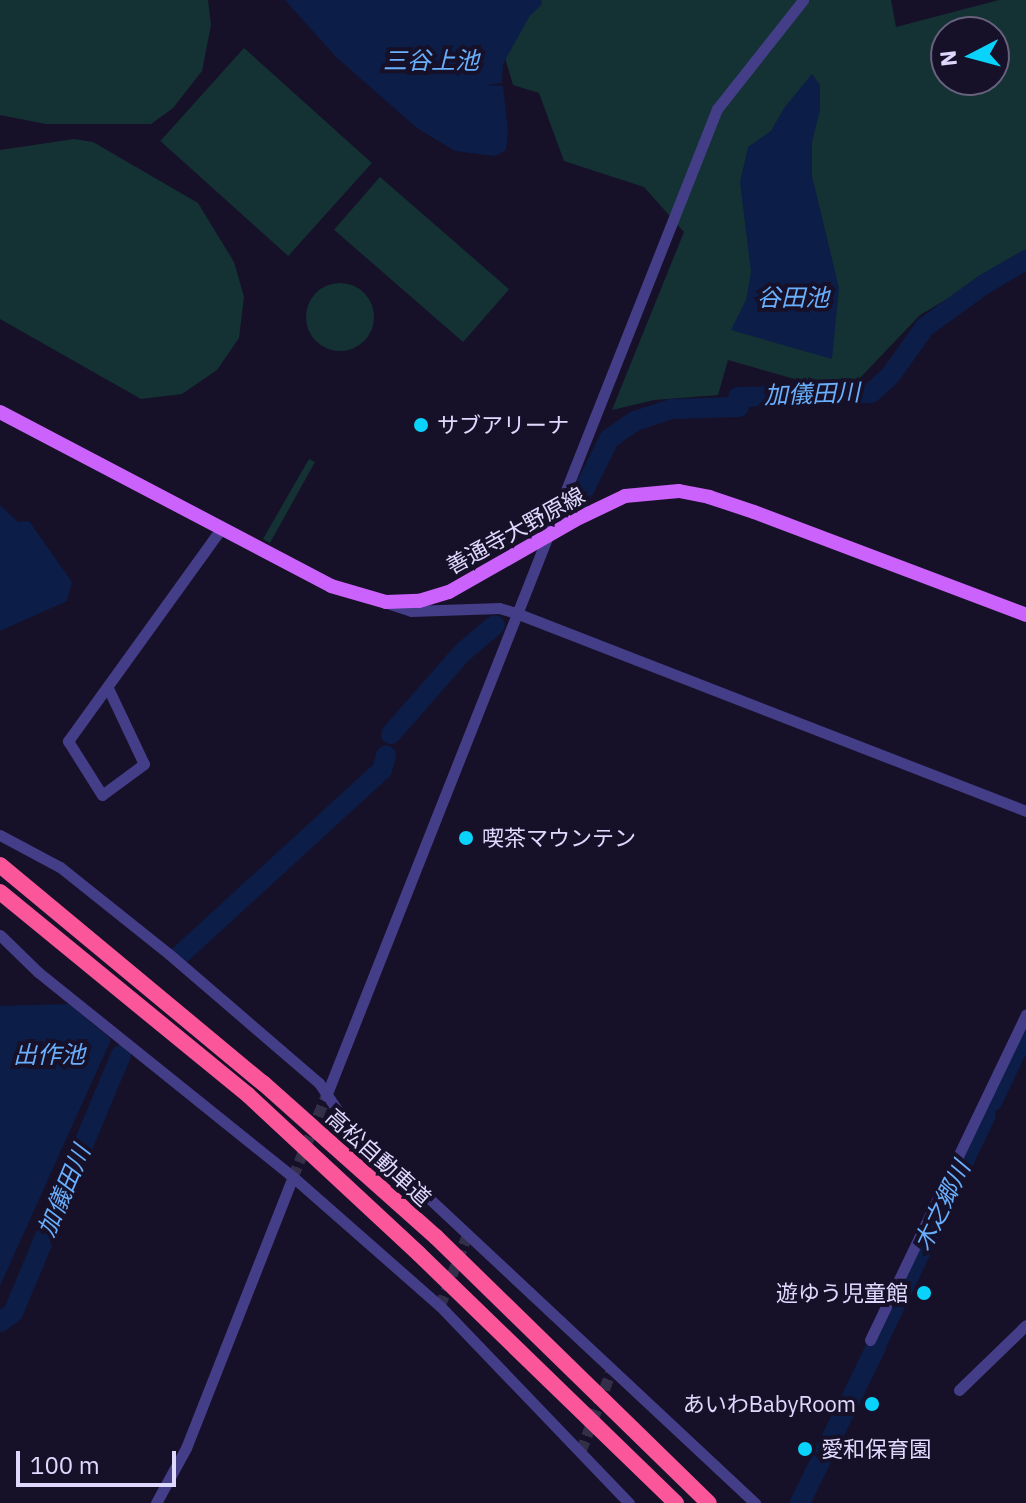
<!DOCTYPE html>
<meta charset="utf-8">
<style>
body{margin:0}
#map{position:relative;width:1026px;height:1503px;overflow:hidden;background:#161129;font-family:"IBM Plex Sans","Noto Sans JP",sans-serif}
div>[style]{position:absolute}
.green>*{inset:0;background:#143233;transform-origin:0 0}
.round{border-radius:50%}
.water>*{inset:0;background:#0c1d47}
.river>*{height:20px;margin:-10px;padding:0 10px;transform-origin:10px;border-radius:10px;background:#0c1d47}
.minor-tunnel>*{height:11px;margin-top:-5.5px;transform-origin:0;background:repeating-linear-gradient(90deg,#342f49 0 11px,transparent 0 16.5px)}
.minor>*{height:11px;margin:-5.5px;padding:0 5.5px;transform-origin:5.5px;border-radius:5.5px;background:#443d87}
.major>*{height:14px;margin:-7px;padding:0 7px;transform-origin:7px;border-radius:7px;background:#cc62fc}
.highway>*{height:16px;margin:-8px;padding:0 8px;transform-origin:8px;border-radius:8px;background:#fc569b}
.dots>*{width:22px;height:22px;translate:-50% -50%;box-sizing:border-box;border:4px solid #161129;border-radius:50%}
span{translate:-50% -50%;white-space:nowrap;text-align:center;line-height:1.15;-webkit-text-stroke:8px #161129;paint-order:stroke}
.poi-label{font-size:22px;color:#e0d9fe}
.left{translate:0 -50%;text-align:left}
.right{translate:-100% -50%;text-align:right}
.street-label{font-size:22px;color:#e0d9fe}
.water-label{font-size:24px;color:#69affc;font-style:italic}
.north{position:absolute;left:930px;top:16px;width:80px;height:80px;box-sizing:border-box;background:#161129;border:2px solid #67617e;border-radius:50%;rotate:264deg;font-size:22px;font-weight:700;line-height:32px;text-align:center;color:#e0d9fe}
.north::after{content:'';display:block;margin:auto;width:28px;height:36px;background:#09d3fb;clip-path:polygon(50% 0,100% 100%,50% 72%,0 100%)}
.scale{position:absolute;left:16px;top:1451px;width:160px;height:36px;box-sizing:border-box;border:4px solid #e0d9fe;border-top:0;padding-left:10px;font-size:24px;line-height:28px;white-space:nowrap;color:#e0d9fe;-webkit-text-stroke:6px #161129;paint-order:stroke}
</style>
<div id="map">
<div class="green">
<i style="clip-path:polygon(0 0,208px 0,211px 25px,202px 71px,173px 108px,151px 124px,46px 124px,0 115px)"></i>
<i style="clip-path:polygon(evenodd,488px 0,891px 0,896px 27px,999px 0,1026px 0,1026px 252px,920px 315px,858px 380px,826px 388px,728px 360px,718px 395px,654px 400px,612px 410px,684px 232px,644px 187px,564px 161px,539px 93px,513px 85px,488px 0,946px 32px,994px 32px,994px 80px,946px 80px,946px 32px)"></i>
<i style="left:244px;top:48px;width:172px;height:125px;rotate:42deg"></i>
<i style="clip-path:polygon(74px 139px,93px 142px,198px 203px,234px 262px,244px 297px,239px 338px,217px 370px,182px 394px,141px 399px,0 319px,0 150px)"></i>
<i style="left:380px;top:177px;width:171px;height:70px;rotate:41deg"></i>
<i class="round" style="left:306px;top:283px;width:68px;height:68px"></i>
<i style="clip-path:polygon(309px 459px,315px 462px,270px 543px,263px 539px)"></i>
</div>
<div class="water">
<i style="clip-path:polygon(285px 0,541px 0,542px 4px,529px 17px,503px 64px,502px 83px,487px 85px,503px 86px,508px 131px,506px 150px,495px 156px,455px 151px,417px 128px,336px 57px)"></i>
<i style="clip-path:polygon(812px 74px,820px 85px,820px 110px,812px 142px,812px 176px,839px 288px,832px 359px,731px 330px,746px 300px,751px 272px,740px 182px,748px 147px,771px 131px,784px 108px)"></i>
<i style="clip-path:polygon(0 505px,18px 522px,29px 521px,72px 582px,67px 601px,0 631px)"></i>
<i style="clip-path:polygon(69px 1004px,110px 1038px,110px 1042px,0 1286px,0 1006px)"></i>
</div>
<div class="river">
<i style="left:738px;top:397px;width:133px;rotate:-1.7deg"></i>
<i style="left:871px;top:393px;width:25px;rotate:-42deg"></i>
<i style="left:890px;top:376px;width:60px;rotate:-54.5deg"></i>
<i style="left:925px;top:327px;width:72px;rotate:-35.9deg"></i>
<i style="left:983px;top:285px;width:50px;rotate:-30.2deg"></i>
<i style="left:573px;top:512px;width:81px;rotate:-63.7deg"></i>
<i style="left:609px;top:439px;width:32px;rotate:-35deg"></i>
<i style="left:635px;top:421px;width:38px;rotate:-18deg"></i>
<i style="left:671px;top:409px;width:68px;rotate:-1.7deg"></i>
<i style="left:391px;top:734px;width:108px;rotate:-48.8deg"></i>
<i style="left:462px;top:653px;width:43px;rotate:-40.3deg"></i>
<i style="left:180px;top:955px;width:274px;rotate:-42.5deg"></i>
<i style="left:382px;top:770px;width:15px;rotate:-74deg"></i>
<i style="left:992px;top:1102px;width:79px;rotate:-64.4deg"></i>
<i style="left:0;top:1322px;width:16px;rotate:-35deg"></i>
<i style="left:13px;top:1313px;width:280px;rotate:-67.3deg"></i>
<i style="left:878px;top:1341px;width:250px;rotate:-64.5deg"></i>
<i style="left:800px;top:1503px;width:174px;rotate:-64deg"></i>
</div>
<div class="minor-tunnel">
<i style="left:293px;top:1177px;width:87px;rotate:-67.8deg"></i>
<i style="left:440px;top:1306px;width:78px;rotate:-69deg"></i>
<i style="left:581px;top:1451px;width:88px;rotate:-69.3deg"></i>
</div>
<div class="minor">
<i style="left:390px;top:604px;width:22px;rotate:18deg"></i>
<i style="left:411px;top:611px;width:88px;rotate:-2deg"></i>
<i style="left:499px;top:608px;width:18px;rotate:16deg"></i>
<i style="left:516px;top:613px;width:547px;rotate:21.22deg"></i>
<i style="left:108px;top:688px;width:84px;rotate:64.7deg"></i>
<i style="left:144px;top:764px;width:52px;rotate:143.6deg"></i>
<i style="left:102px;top:795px;width:64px;rotate:-122.2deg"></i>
<i style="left:68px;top:741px;width:261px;rotate:-54.2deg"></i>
<i style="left:0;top:835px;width:68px;rotate:28.1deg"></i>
<i style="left:60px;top:867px;width:139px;rotate:38.6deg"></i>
<i style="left:169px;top:954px;width:198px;rotate:40.7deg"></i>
<i style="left:319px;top:1083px;width:40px;rotate:56deg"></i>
<i style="left:341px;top:1116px;width:567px;rotate:43.07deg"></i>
<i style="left:0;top:935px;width:53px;rotate:44.2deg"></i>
<i style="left:38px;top:972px;width:327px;rotate:38.8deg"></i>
<i style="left:293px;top:1177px;width:196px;rotate:41.3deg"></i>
<i style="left:440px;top:1306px;width:273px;rotate:46.2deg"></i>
<i style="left:326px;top:1096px;width:1062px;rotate:-68.39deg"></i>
<i style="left:717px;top:109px;width:139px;rotate:-51.7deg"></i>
<i style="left:870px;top:1340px;width:361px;rotate:-64.4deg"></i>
<i style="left:959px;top:1390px;width:93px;rotate:-44.1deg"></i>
<i style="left:156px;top:1503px;width:63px;rotate:-61.4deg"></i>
<i style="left:186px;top:1448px;width:291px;rotate:-68.5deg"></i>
</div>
<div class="major">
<i style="left:0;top:412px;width:374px;rotate:27.7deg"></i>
<i style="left:331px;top:586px;width:57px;rotate:16.2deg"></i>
<i style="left:386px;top:602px;width:33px;rotate:-2deg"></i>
<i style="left:419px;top:601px;width:31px;rotate:-17deg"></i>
<i style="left:449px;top:592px;width:145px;rotate:-29.7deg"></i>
<i style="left:575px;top:520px;width:55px;rotate:-25.6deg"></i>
<i style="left:625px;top:496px;width:54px;rotate:-5.3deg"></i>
<i style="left:679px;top:491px;width:31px;rotate:11deg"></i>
<i style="left:709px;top:497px;width:47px;rotate:18.4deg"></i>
<i style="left:754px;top:512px;width:291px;rotate:20.7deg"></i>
</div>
<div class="highway">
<i style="left:0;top:865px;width:342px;rotate:39.7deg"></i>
<i style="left:263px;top:1083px;width:232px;rotate:41.7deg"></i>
<i style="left:436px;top:1237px;width:381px;rotate:44.3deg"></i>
<i style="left:0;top:892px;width:320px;rotate:39.3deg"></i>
<i style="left:248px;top:1095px;width:233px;rotate:42.9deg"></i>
<i style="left:419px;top:1254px;width:358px;rotate:44.1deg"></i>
</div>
<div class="dots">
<i style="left:421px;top:425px;background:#09d3fb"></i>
<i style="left:466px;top:838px;background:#09d3fb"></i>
<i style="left:924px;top:1293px;background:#09d3fb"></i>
<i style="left:872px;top:1404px;background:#09d3fb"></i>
<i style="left:805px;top:1449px;background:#09d3fb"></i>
</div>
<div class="poi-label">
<span class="left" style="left:437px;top:425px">サブアリーナ</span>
<span class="left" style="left:482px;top:838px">喫茶マウンテン</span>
<span class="right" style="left:908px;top:1293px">遊ゆう児童館</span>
<span class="right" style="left:856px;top:1404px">あいわBabyRoom</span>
<span class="left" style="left:821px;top:1449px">愛和保育園</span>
</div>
<div class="street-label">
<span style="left:515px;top:530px;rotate:-29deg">善通寺大野原線</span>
<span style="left:379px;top:1157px;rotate:42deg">高松自動車道</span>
</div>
<div class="water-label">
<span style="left:431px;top:61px">三谷上池</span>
<span style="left:793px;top:298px">谷田池</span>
<span style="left:812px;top:394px;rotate:-2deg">加儀田川</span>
<span style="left:49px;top:1055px">出作池</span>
<span style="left:64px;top:1191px;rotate:-67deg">加儀田川</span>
<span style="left:942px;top:1206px;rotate:-64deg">木之郷川</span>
</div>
<div class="north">N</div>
<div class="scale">100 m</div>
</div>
